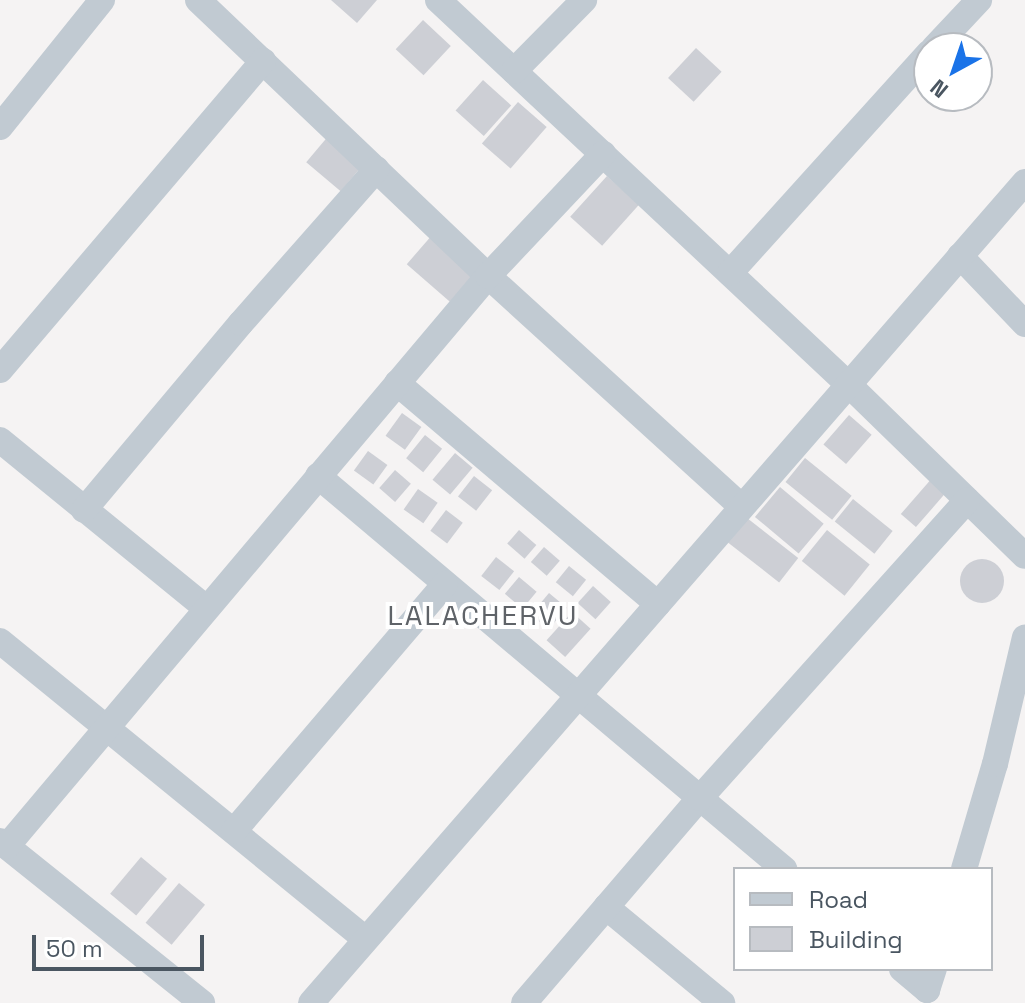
<!DOCTYPE html>
<style>
body{margin:0}
#map{position:relative;width:1025px;height:1003px;overflow:hidden;background:#f5f3f3;font-family:"Space Grotesk",sans-serif}
div>[style]{position:absolute}
.building>*{inset:0;background:#cdcfd5;transform-origin:0 0}
.round{border-radius:50%}
.minor>*{height:26px;margin:-13px;padding:0 13px;transform-origin:13px;border-radius:13px;background:#c1cad2}
span{translate:-50% -50%;white-space:nowrap;text-align:center;line-height:1.15;-webkit-text-stroke:8px #fff;paint-order:stroke}
.quarter-label{font-size:28px;color:#5f6368;letter-spacing:2px}
.legend{position:absolute;left:733px;top:867px;width:260px;height:104px;box-sizing:border-box;background:#fff;border:2px solid #b7bbc0;margin:0;padding:10px 14px;list-style:none;font-size:24px;color:#4a5661}
.legend li{display:flex;align-items:center;gap:16px;height:40px}
.legend b{width:40px;border:2px solid #b7bbc0}
.north{position:absolute;left:913px;top:32px;width:80px;height:80px;box-sizing:border-box;background:#fff;border:2px solid #b7bbc0;border-radius:50%;rotate:220deg;font-size:22px;font-weight:700;line-height:32px;text-align:center;color:#4a5661}
.north::after{content:'';display:block;margin:auto;width:28px;height:36px;background:#1a73e8;clip-path:polygon(50% 0,100% 100%,50% 72%,0 100%)}
.scale{position:absolute;left:32px;top:935px;width:172px;height:36px;box-sizing:border-box;border:4px solid #4a5661;border-top:0;padding-left:10px;font-size:24px;line-height:28px;white-space:nowrap;color:#4a5661;-webkit-text-stroke:6px #fff;paint-order:stroke}
</style>
<div id="map">
<div class="building">
<i style="clip-path:polygon(331px 0,377px 0,357px 23px)"></i>
<i style="left:423px;top:20px;width:38px;height:40px;rotate:43deg"></i>
<i style="left:696px;top:48px;width:35px;height:41px;rotate:43deg"></i>
<i style="left:483px;top:80px;width:38px;height:41px;rotate:42deg"></i>
<i style="left:518px;top:102px;width:38px;height:55px;rotate:41deg"></i>
<i style="left:330px;top:134px;width:45px;height:37px;rotate:40deg"></i>
<i style="left:607px;top:176px;width:43px;height:55px;rotate:42deg"></i>
<i style="left:433px;top:234px;width:61px;height:40px;rotate:41deg"></i>
<i style="left:402px;top:413px;width:24px;height:28px;rotate:36deg"></i>
<i style="left:849px;top:415px;width:30px;height:39px;rotate:41deg"></i>
<i style="left:425px;top:435px;width:22px;height:30px;rotate:39deg"></i>
<i style="left:368px;top:451px;width:24px;height:24px;rotate:36deg"></i>
<i style="left:455px;top:453px;width:23px;height:35px;rotate:40deg"></i>
<i style="left:805px;top:458px;width:60px;height:31px;rotate:39deg"></i>
<i style="left:395px;top:470px;width:21px;height:24px;rotate:41deg"></i>
<i style="left:474px;top:476px;width:23px;height:26px;rotate:38deg"></i>
<i style="left:933px;top:477px;width:20px;height:49px;rotate:41deg"></i>
<i style="left:780px;top:487px;width:57px;height:39px;rotate:40deg"></i>
<i style="left:418px;top:489px;width:24px;height:25px;rotate:35deg"></i>
<i style="left:853px;top:499px;width:51px;height:29px;rotate:39deg"></i>
<i style="left:446px;top:510px;width:21px;height:26px;rotate:37deg"></i>
<i style="left:747px;top:518px;width:65px;height:31px;rotate:38deg"></i>
<i style="left:519px;top:530px;width:23px;height:18px;rotate:41deg"></i>
<i style="left:827px;top:530px;width:55px;height:40px;rotate:39deg"></i>
<i style="left:544px;top:547px;width:21px;height:20px;rotate:41deg"></i>
<i style="left:496px;top:557px;width:23px;height:24px;rotate:38deg"></i>
<i class="round" style="left:960px;top:559px;width:44px;height:44px"></i>
<i style="left:569px;top:566px;width:22px;height:21px;rotate:39deg"></i>
<i style="left:519px;top:577px;width:23px;height:22px;rotate:40deg"></i>
<i style="left:593px;top:586px;width:24px;height:23px;rotate:42deg"></i>
<i style="left:549px;top:593px;width:23px;height:28px;rotate:40deg"></i>
<i style="left:572px;top:612px;width:25px;height:38px;rotate:42deg"></i>
<i style="left:141px;top:857px;width:34px;height:48px;rotate:40deg"></i>
<i style="left:179px;top:883px;width:34px;height:52px;rotate:40deg"></i>
</div>
<div class="minor">
<i style="left:198px;top:0;width:400px;rotate:43.6deg"></i>
<i style="left:488px;top:276px;width:343px;rotate:42.3deg"></i>
<i style="left:438px;top:0;width:563px;rotate:43.13deg"></i>
<i style="left:849px;top:385px;width:245px;rotate:44.2deg"></i>
<i style="left:934px;top:48px;width:66px;rotate:-46.8deg"></i>
<i style="left:514px;top:71px;width:100px;rotate:-45.4deg"></i>
<i style="left:0;top:127px;width:163px;rotate:-51.2deg"></i>
<i style="left:960px;top:256px;width:94px;rotate:46.3deg"></i>
<i style="left:730px;top:273px;width:297px;rotate:-47.9deg"></i>
<i style="left:0;top:370px;width:406px;rotate:-49.6deg"></i>
<i style="left:397px;top:383px;width:342px;rotate:40.3deg"></i>
<i style="left:0;top:440px;width:266px;rotate:39.2deg"></i>
<i style="left:318px;top:476px;width:610px;rotate:40.14deg"></i>
<i style="left:84px;top:510px;width:244px;rotate:-50deg"></i>
<i style="left:241px;top:323px;width:205px;rotate:-48.6deg"></i>
<i style="left:0;top:641px;width:472px;rotate:39.2deg"></i>
<i style="left:234px;top:831px;width:325px;rotate:-49.5deg"></i>
<i style="left:0;top:841px;width:259px;rotate:38.7deg"></i>
<i style="left:7px;top:846px;width:746px;rotate:-49.84deg"></i>
<i style="left:488px;top:276px;width:168px;rotate:-46.7deg"></i>
<i style="left:964px;top:869px;width:109px;rotate:-73.6deg"></i>
<i style="left:995px;top:764px;width:130px;rotate:-76.7deg"></i>
<i style="left:606px;top:907px;width:151px;rotate:39.6deg"></i>
<i style="left:902px;top:969px;width:33px;rotate:40deg"></i>
<i style="left:927px;top:990px;width:22px;rotate:-72deg"></i>
<i style="left:311px;top:1003px;width:1088px;rotate:-48.99deg"></i>
<i style="left:524px;top:1003px;width:270px;rotate:-49.4deg"></i>
<i style="left:700px;top:798px;width:400px;rotate:-48.1deg"></i>
</div>
<div class="quarter-label">
<span style="left:483px;top:615px">LALACHERVU</span>
</div>
<ul class="legend">
<li><b style="height:10px;background:#c1cad2"></b>Road</li>
<li><b style="height:22px;background:#cdcfd5"></b>Building</li>
</ul>
<div class="north">N</div>
<div class="scale">50 m</div>
</div>
